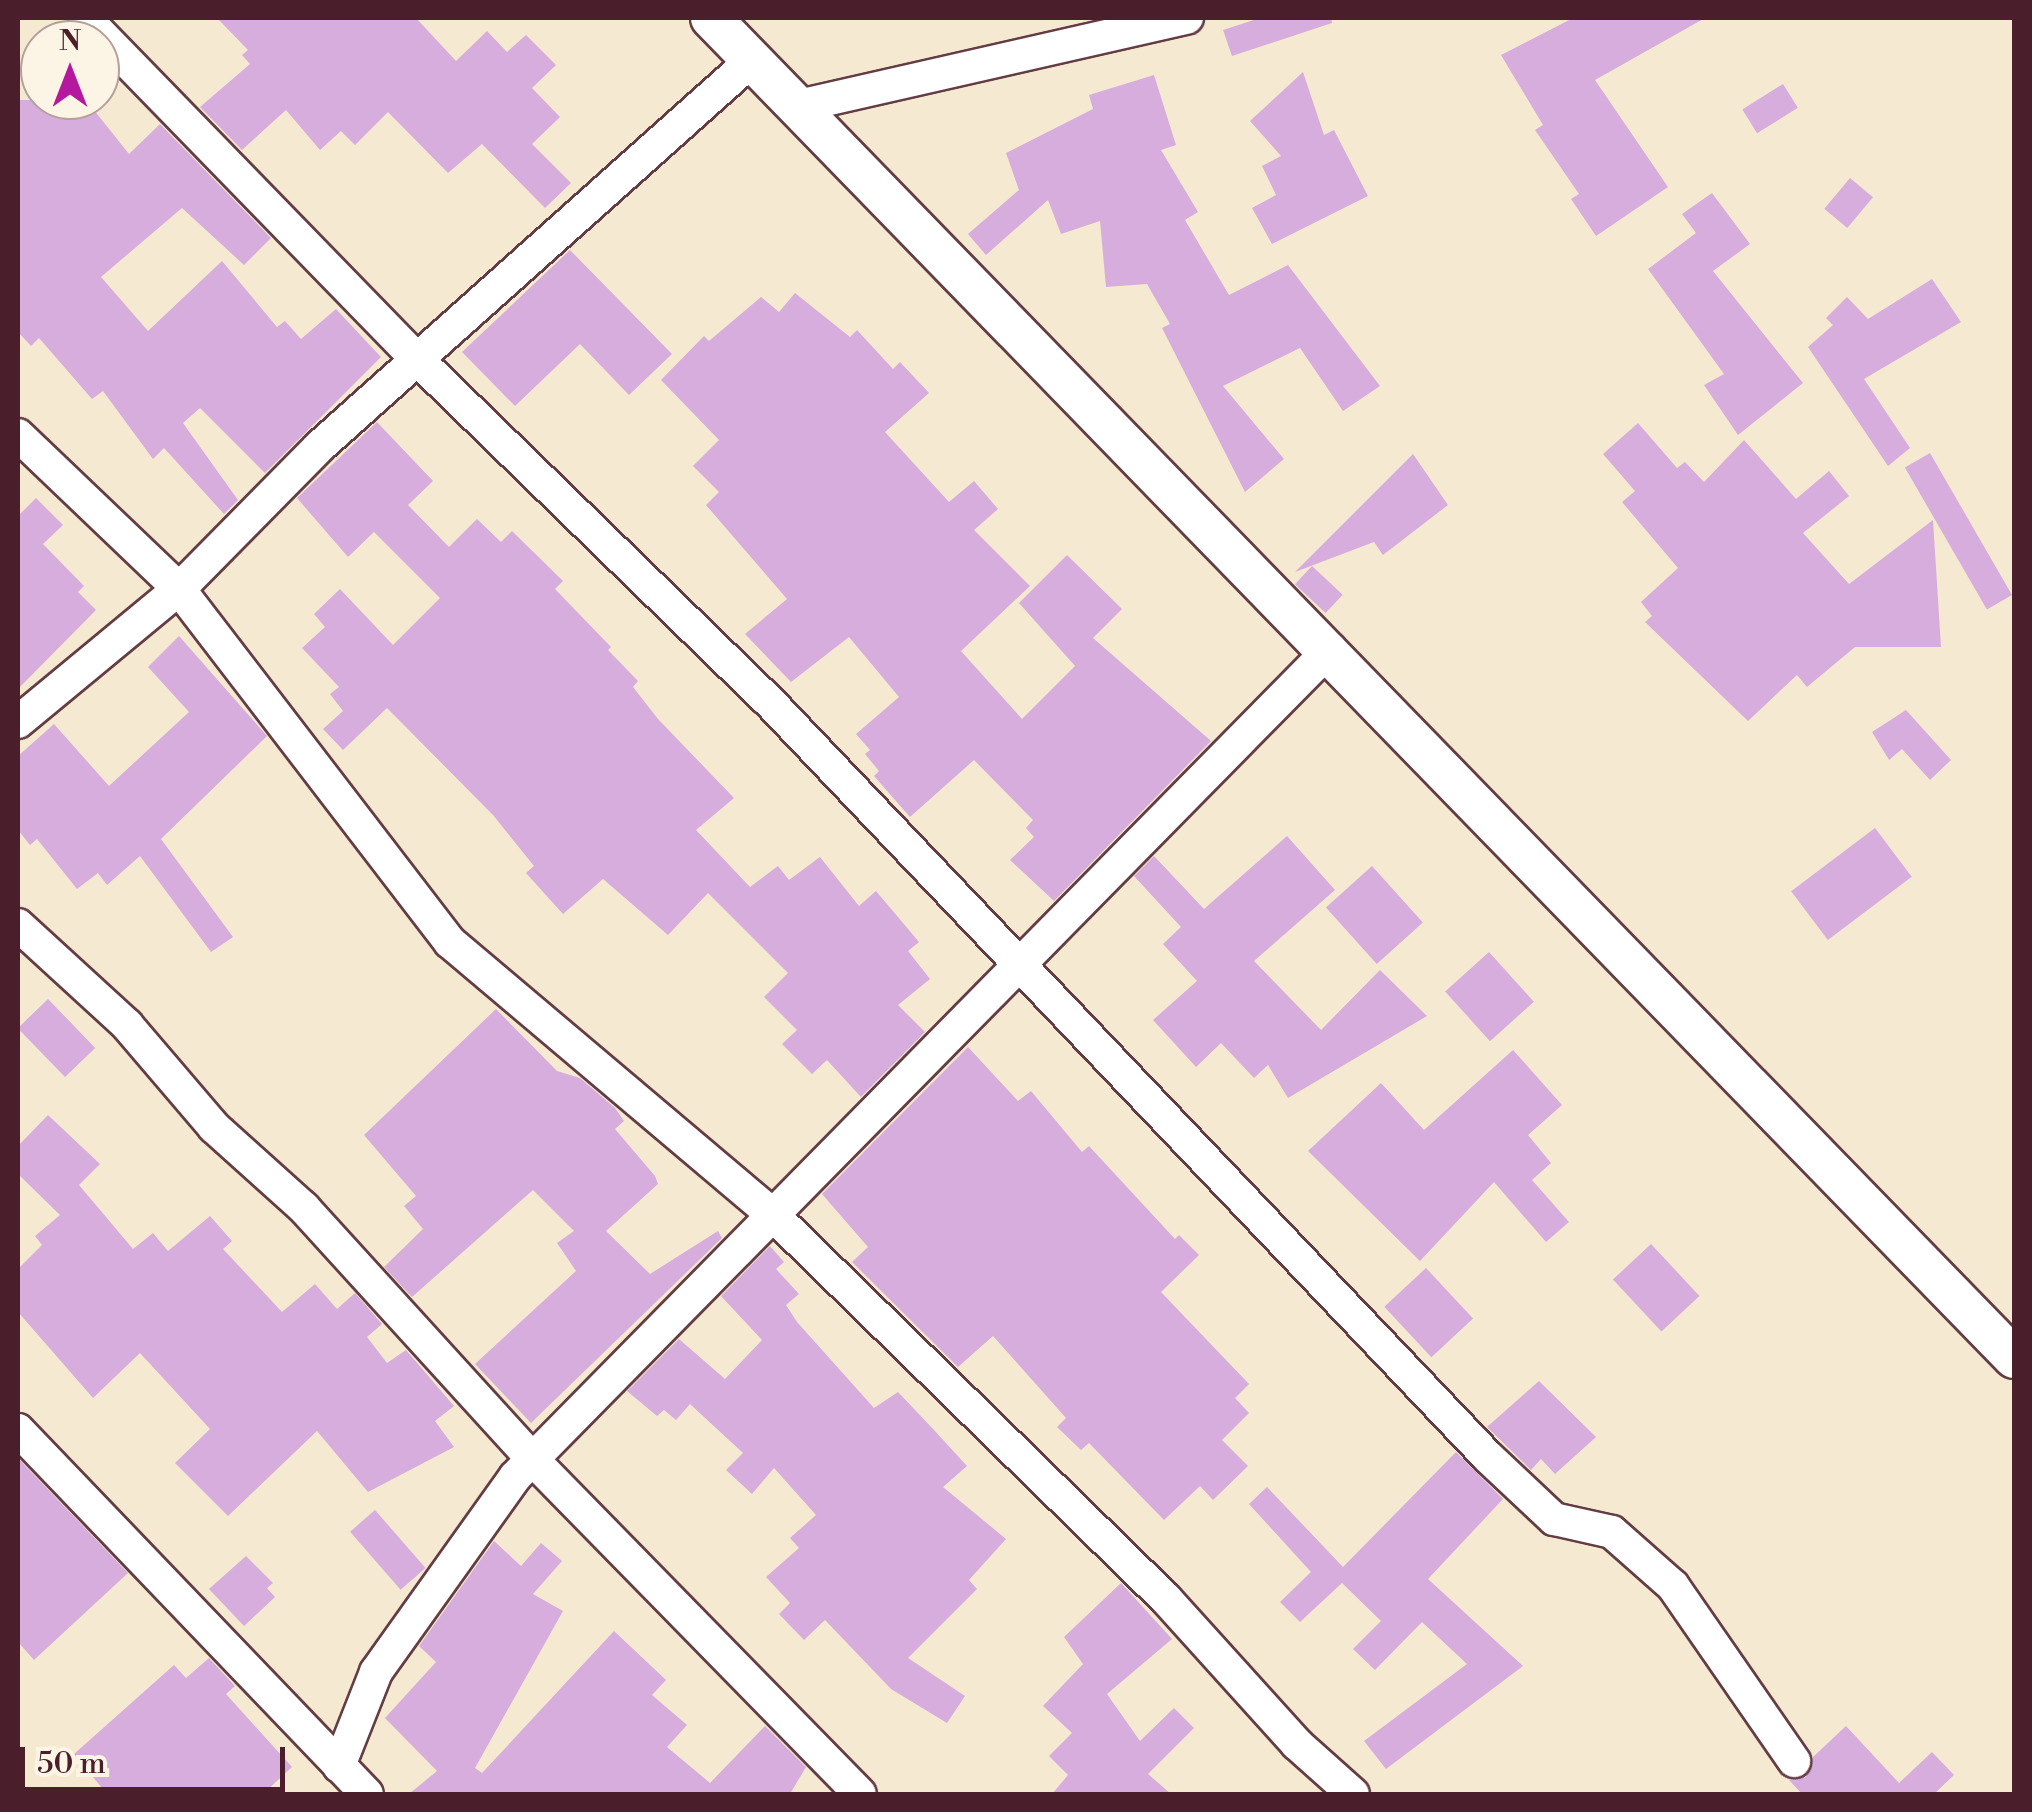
<!DOCTYPE html>
<style>
body{margin:0}
#map{position:relative;width:2032px;height:1812px;overflow:hidden;background:#f5ead1;font-family:"Libre Bodoni",serif}
div>[style]{position:absolute}
.building>*{inset:0;background:#d6addd;transform-origin:0 0}
.roads{filter:drop-shadow(2px 0 #643d44) drop-shadow(-2px 0 #643d44) drop-shadow(0 2px #643d44) drop-shadow(0 -2px #643d44)}
.minor>*{height:32px;margin:-16px;padding:0 16px;transform-origin:16px;border-radius:16px;background:#fff}
.tertiary>*{height:40px;margin:-20px;padding:0 20px;transform-origin:20px;border-radius:20px;background:#fff}
span{translate:-50% -50%;white-space:nowrap;text-align:center;line-height:1.15;-webkit-text-stroke:9px #fcf5e5;paint-order:stroke}
.frame{position:absolute;inset:0;border:20px solid #4a1f2b;pointer-events:none}
.north{position:absolute;left:20px;top:20px;width:100px;height:100px;box-sizing:border-box;background:#fcf5e5;border:2px solid #b59f9b;border-radius:50%;rotate:0deg;font-size:28px;font-weight:700;line-height:40px;text-align:center;color:#4a1f2b}
.north::after{content:'';display:block;margin:auto;width:35px;height:45px;background:#b5179e;clip-path:polygon(50% 0,100% 100%,50% 72%,0 100%)}
.scale{position:absolute;left:20px;top:1747px;width:265px;height:45px;box-sizing:border-box;border:5px solid #4a1f2b;border-top:0;padding-left:12px;font-size:30px;line-height:35px;white-space:nowrap;color:#4a1f2b;-webkit-text-stroke:8px #fcf5e5;paint-order:stroke}
</style>
<div id="map">
<div class="building">
<i style="clip-path:polygon(217px 18px,416px 18px,456px 61px,487px 31px,507px 52px,526px 35px,556px 65px,532px 88px,560px 117px,532px 144px,571px 183px,545px 208px,482px 144px,448px 173px,388px 112px,355px 145px,341px 131px,320px 150px,286px 110px,242px 150px,200px 107px,250px 64px,242px 55px,248px 50px)"></i>
<i style="clip-path:polygon(1260px 18px,1331px 18px,1332px 23px,1232px 56px,1223px 30px)"></i>
<i style="clip-path:polygon(1573px 18px,1705px 18px,1595px 80px,1668px 187px,1596px 236px,1571px 199px,1579px 194px,1535px 130px,1543px 125px,1501px 55px)"></i>
<i style="clip-path:polygon(1303px 72px,1324px 135px,1334px 130px,1368px 196px,1272px 244px,1252px 208px,1276px 195px,1262px 166px,1281px 156px,1250px 121px)"></i>
<i style="clip-path:polygon(1154px 75px,1176px 145px,1161px 150px,1198px 212px,1185px 220px,1229px 295px,1288px 265px,1380px 386px,1343px 411px,1300px 348px,1223px 386px,1284px 459px,1245px 492px,1162px 328px,1170px 324px,1147px 284px,1106px 287px,1100px 221px,1061px 234px,1048px 200px,986px 255px,968px 234px,1019px 190px,1006px 153px,1093px 109px,1089px 95px)"></i>
<i style="left:1783px;top:84px;width:28px;height:48px;rotate:58deg"></i>
<i style="clip-path:polygon(18px 100px,86px 100px,129px 154px,160px 124px,271px 238px,244px 265px,182px 208px,101px 277px,148px 331px,222px 261px,277px 327px,285px 321px,301px 339px,336px 309px,381px 357px,265px 473px,200px 408px,183px 423px,238px 500px,224px 514px,164px 448px,153px 459px,103px 391px,92px 399px,39px 338px,31px 346px,18px 332px)"></i>
<i style="left:1850px;top:178px;width:30px;height:40px;rotate:40deg"></i>
<i style="clip-path:polygon(1712px 193px,1750px 244px,1713px 271px,1803px 383px,1738px 435px,1704px 385px,1724px 374px,1648px 269px,1696px 233px,1682px 214px)"></i>
<i style="clip-path:polygon(570px 250px,672px 354px,629px 395px,580px 344px,515px 406px,462px 352px)"></i>
<i style="clip-path:polygon(1932px 279px,1961px 322px,1864px 379px,1910px 448px,1888px 466px,1808px 347px,1833px 325px,1826px 318px,1847px 297px,1868px 319px)"></i>
<i style="clip-path:polygon(795px 293px,850px 337px,857px 330px,893px 369px,900px 362px,929px 393px,885px 432px,949px 502px,974px 481px,998px 509px,974px 530px,1030px 586px,961px 651px,1022px 719px,1075px 666px,1019px 603px,1067px 555px,1122px 609px,1093px 638px,1211px 741px,1054px 901px,1010px 860px,1034px 837px,1026px 828px,1033px 820px,974px 760px,910px 817px,874px 776px,879px 771px,865px 754px,870px 750px,856px 734px,899px 697px,849px 637px,791px 682px,745px 634px,787px 599px,706px 505px,719px 492px,693px 466px,719px 440px,661px 380px,704px 336px,709px 341px,761px 297px,779px 312px)"></i>
<i style="clip-path:polygon(377px 422px,433px 481px,408px 505px,449px 547px,477px 519px,501px 542px,512px 531px,563px 581px,555px 589px,611px 647px,608px 650px,638px 681px,633px 687px,658px 719px,734px 798px,696px 830px,750px 887px,778px 866px,789px 880px,820px 857px,859px 906px,876px 891px,919px 942px,908px 951px,930px 979px,898px 1005px,925px 1032px,861px 1097px,827px 1060px,812px 1074px,782px 1044px,797px 1030px,764px 997px,788px 973px,708px 893px,668px 935px,603px 879px,563px 914px,526px 873px,534px 866px,493px 815px,387px 708px,343px 750px,323px 729px,343px 711px,330px 694px,339px 687px,302px 648px,325px 627px,314px 614px,340px 589px,393px 645px,440px 598px,374px 532px,348px 557px,297px 498px)"></i>
<i style="clip-path:polygon(1638px 423px,1677px 468px,1685px 462px,1704px 482px,1744px 440px,1796px 499px,1829px 471px,1849px 496px,1803px 533px,1849px 584px,1933px 520px,1941px 647px,1855px 647px,1807px 687px,1797px 675px,1748px 721px,1645px 622px,1652px 616px,1641px 602px,1678px 568px,1622px 502px,1635px 491px,1603px 454px)"></i>
<i style="left:1930px;top:453px;width:164px;height:29px;rotate:60deg"></i>
<i style="clip-path:polygon(1413px 454px,1448px 505px,1383px 555px,1374px 542px,1295px 572px)"></i>
<i style="clip-path:polygon(36px 498px,63px 525px,43px 544px,84px 586px,78px 592px,96px 610px,18px 689px,18px 516px)"></i>
<i style="left:1312px;top:566px;width:42px;height:25px;rotate:43deg"></i>
<i style="clip-path:polygon(179px 636px,267px 736px,161px 839px,233px 937px,211px 952px,140px 856px,107px 885px,98px 873px,77px 889px,37px 839px,30px 845px,18px 830px,18px 756px,54px 724px,109px 786px,189px 712px,148px 667px)"></i>
<i style="clip-path:polygon(1906px 710px,1951px 760px,1930px 780px,1902px 749px,1889px 760px,1872px 732px)"></i>
<i style="left:1875px;top:828px;width:61px;height:105px;rotate:53deg"></i>
<i style="clip-path:polygon(1287px 836px,1335px 890px,1254px 961px,1321px 1030px,1380px 970px,1427px 1016px,1288px 1098px,1268px 1065px,1254px 1078px,1221px 1043px,1196px 1067px,1153px 1020px,1197px 981px,1163px 944px,1181px 927px,1134px 876px,1154px 856px,1204px 909px)"></i>
<i style="left:1372px;top:866px;width:76px;height:62px;rotate:48deg"></i>
<i style="left:1489px;top:952px;width:67px;height:59px;rotate:48deg"></i>
<i style="left:48px;top:999px;width:68px;height:42px;rotate:46deg"></i>
<i style="clip-path:polygon(496px 1009px,557px 1071px,580px 1078px,615px 1108px,624px 1121px,615px 1129px,655px 1176px,658px 1184px,606px 1231px,650px 1274px,718px 1231px,722px 1238px,531px 1423px,475px 1364px,576px 1271px,557px 1243px,574px 1231px,533px 1190px,412px 1297px,384px 1267px,423px 1229px,404px 1206px,416px 1196px,364px 1135px)"></i>
<i style="clip-path:polygon(968px 1047px,1018px 1101px,1031px 1091px,1082px 1152px,1089px 1146px,1175px 1239px,1179px 1235px,1199px 1255px,1161px 1292px,1249px 1384px,1235px 1398px,1249px 1413px,1222px 1440px,1248px 1466px,1213px 1500px,1200px 1486px,1164px 1520px,1089px 1443px,1081px 1450px,1057px 1427px,1066px 1418px,993px 1336px,958px 1367px,852px 1262px,868px 1247px,822px 1194px)"></i>
<i style="clip-path:polygon(1513px 1050px,1562px 1105px,1528px 1135px,1551px 1163px,1532px 1180px,1569px 1222px,1546px 1242px,1494px 1182px,1420px 1261px,1308px 1151px,1381px 1083px,1424px 1130px)"></i>
<i style="clip-path:polygon(48px 1115px,100px 1164px,79px 1185px,133px 1249px,153px 1233px,168px 1251px,210px 1216px,232px 1241px,223px 1249px,282px 1312px,315px 1284px,337px 1309px,355px 1293px,382px 1324px,367px 1337px,387px 1363px,406px 1350px,454px 1406px,435px 1421px,454px 1447px,368px 1492px,317px 1431px,228px 1516px,175px 1463px,210px 1429px,140px 1353px,93px 1398px,18px 1312px,18px 1269px,42px 1245px,35px 1236px,60px 1215px,18px 1174px,18px 1146px)"></i>
<i style="left:1651px;top:1244px;width:71px;height:52px;rotate:47deg"></i>
<i style="clip-path:polygon(770px 1246px,784px 1262px,776px 1269px,799px 1294px,786px 1305px,797px 1322px,874px 1408px,898px 1392px,934px 1430px,967px 1466px,943px 1487px,1006px 1539px,969px 1580px,977px 1589px,908px 1658px,965px 1696px,947px 1723px,891px 1689px,825px 1620px,804px 1640px,779px 1614px,790px 1603px,766px 1577px,799px 1548px,790px 1538px,816px 1515px,774px 1468px,752px 1494px,726px 1470px,743px 1453px,690px 1404px,676px 1420px,664px 1410px,657px 1416px,627px 1391px,679px 1339px,725px 1379px,762px 1340px,721px 1296px)"></i>
<i style="left:1426px;top:1268px;width:69px;height:57px;rotate:47deg"></i>
<i style="clip-path:polygon(1539px 1381px,1596px 1437px,1555px 1474px,1541px 1459px,1531px 1470px,1487px 1427px)"></i>
<i style="clip-path:polygon(1456px 1452px,1503px 1499px,1428px 1579px,1523px 1666px,1386px 1769px,1364px 1741px,1467px 1664px,1422px 1622px,1375px 1670px,1353px 1649px,1381px 1621px,1342px 1583px,1300px 1622px,1280px 1602px,1311px 1572px,1249px 1504px,1267px 1487px,1343px 1567px)"></i>
<i style="clip-path:polygon(18px 1458px,128px 1573px,34px 1660px,18px 1642px)"></i>
<i style="left:375px;top:1510px;width:77px;height:33px;rotate:49deg"></i>
<i style="clip-path:polygon(494px 1541px,521px 1566px,541px 1543px,562px 1561px,533px 1594px,563px 1611px,475px 1768px,482px 1773px,614px 1631px,666px 1680px,652px 1695px,687px 1725px,667px 1747px,710px 1783px,765px 1726px,806px 1767px,790px 1794px,409px 1794px,437px 1771px,385px 1718px,436px 1662px,419px 1646px)"></i>
<i style="clip-path:polygon(246px 1556px,273px 1583px,267px 1588px,275px 1597px,244px 1626px,209px 1589px)"></i>
<i style="clip-path:polygon(1121px 1583px,1172px 1639px,1107px 1694px,1140px 1741px,1174px 1708px,1194px 1728px,1148px 1774px,1171px 1794px,1052px 1794px,1068px 1775px,1049px 1756px,1072px 1733px,1043px 1706px,1083px 1664px,1064px 1637px)"></i>
<i style="clip-path:polygon(209px 1658px,235px 1686px,226px 1694px,292px 1767px,263px 1794px,107px 1794px,74px 1754px,174px 1665px,186px 1678px)"></i>
<i style="clip-path:polygon(1846px 1726px,1899px 1783px,1932px 1752px,1954px 1775px,1934px 1794px,1802px 1794px,1789px 1780px,1806px 1777px,1813px 1757px)"></i>
</div>
<div class="roads">
<div class="minor">
<i style="left:85px;top:18px;width:477px;rotate:45.8deg"></i>
<i style="left:418px;top:360px;width:485px;rotate:44.2deg"></i>
<i style="left:766px;top:698px;width:1048px;rotate:46.43deg"></i>
<i style="left:1488px;top:1457px;width:91px;rotate:43.2deg"></i>
<i style="left:1554px;top:1519px;width:59px;rotate:12.6deg"></i>
<i style="left:1612px;top:1532px;width:81px;rotate:41.5deg"></i>
<i style="left:1673px;top:1586px;width:213px;rotate:55.3deg"></i>
<i style="left:794px;top:107px;width:403px;rotate:-12.8deg"></i>
<i style="left:18px;top:435px;width:223px;rotate:43.7deg"></i>
<i style="left:179px;top:589px;width:445px;rotate:52.5deg"></i>
<i style="left:450px;top:942px;width:422px;rotate:40.2deg"></i>
<i style="left:772px;top:1214px;width:551px;rotate:44.34deg"></i>
<i style="left:1166px;top:1599px;width:195px;rotate:47.9deg"></i>
<i style="left:1297px;top:1744px;width:75px;rotate:41.8deg"></i>
<i style="left:18px;top:722px;width:209px;rotate:-39.6deg"></i>
<i style="left:179px;top:589px;width:199px;rotate:-45.4deg"></i>
<i style="left:319px;top:447px;width:579px;rotate:-41.78deg"></i>
<i style="left:18px;top:925px;width:148px;rotate:42.5deg"></i>
<i style="left:127px;top:1025px;width:134px;rotate:49.5deg"></i>
<i style="left:214px;top:1127px;width:121px;rotate:42deg"></i>
<i style="left:304px;top:1208px;width:341px;rotate:47.7deg"></i>
<i style="left:533px;top:1460px;width:467px;rotate:45.6deg"></i>
<i style="left:18px;top:1430px;width:504px;rotate:46.21deg"></i>
<i style="left:339px;top:1766px;width:101px;rotate:-68.5deg"></i>
<i style="left:376px;top:1672px;width:239px;rotate:-54.5deg"></i>
<i style="left:515px;top:1477px;width:1162px;rotate:-45.45deg"></i>
</div>
<div class="tertiary">
<i style="left:711px;top:18px;width:1869px;rotate:45.8deg"></i>
</div>
</div>
<div class="frame"></div>
<div class="north">N</div>
<div class="scale">50 m</div>
</div>
